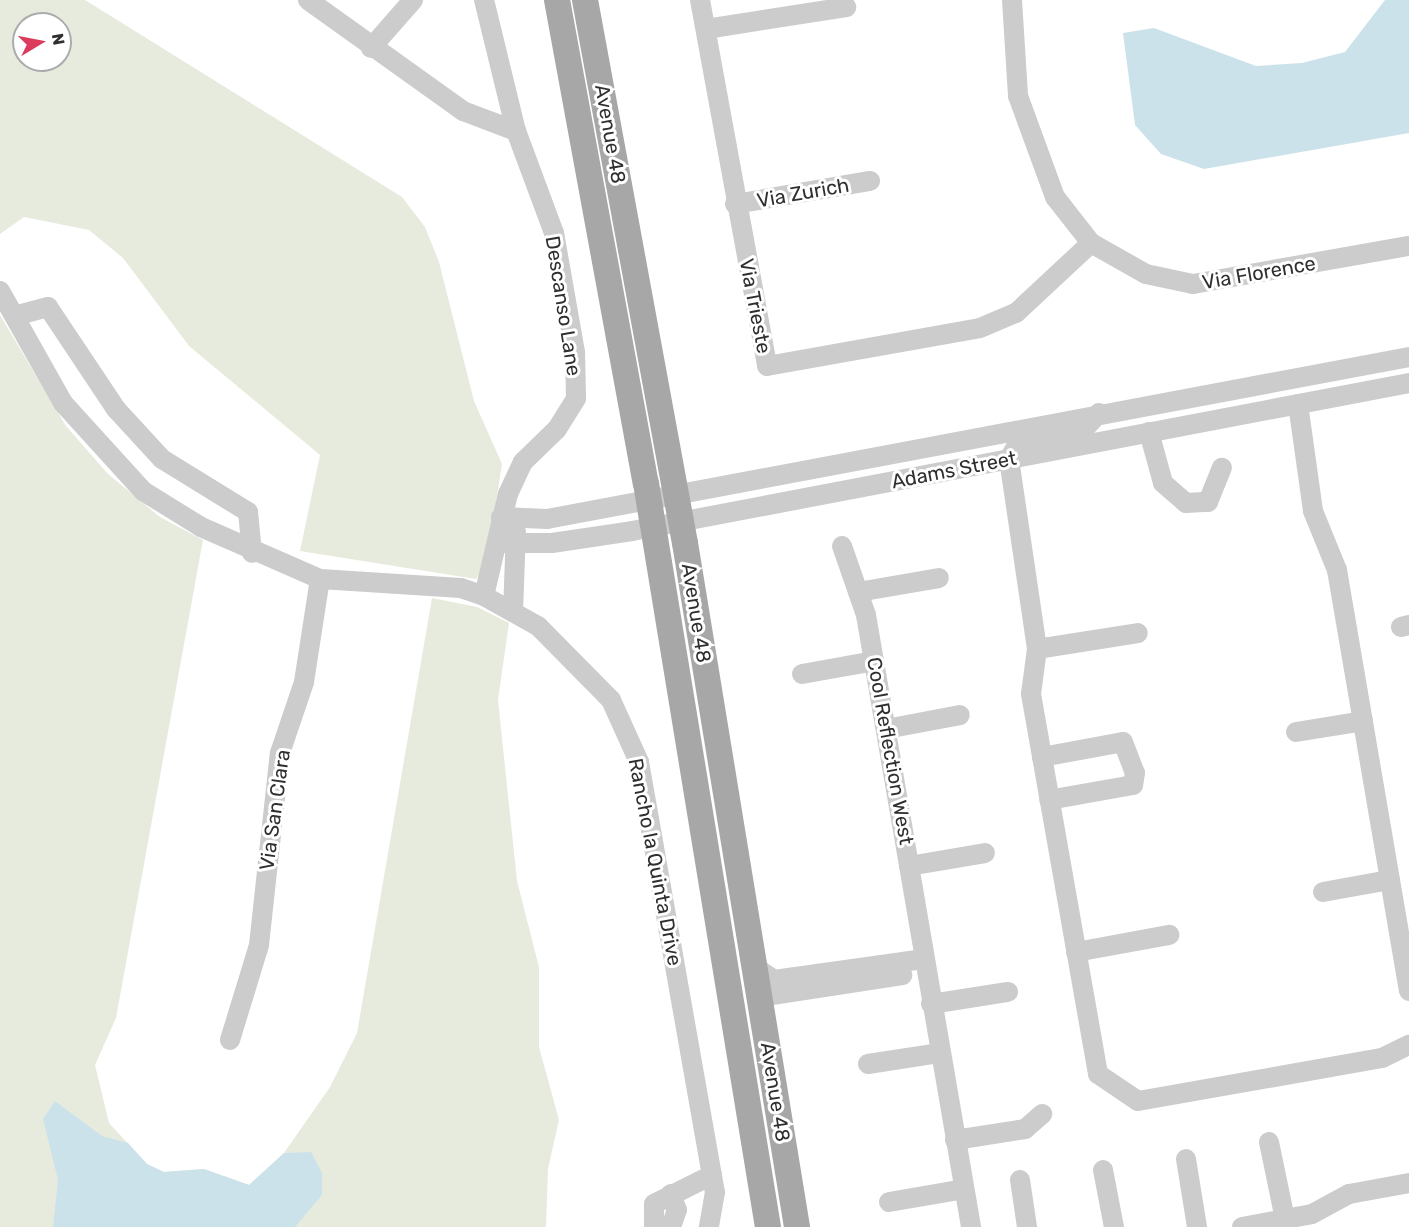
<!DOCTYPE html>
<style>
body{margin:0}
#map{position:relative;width:1409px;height:1227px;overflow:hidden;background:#fff;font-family:Rubik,sans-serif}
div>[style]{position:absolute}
.green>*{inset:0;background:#e7ebdd}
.water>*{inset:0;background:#cbe2ea}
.minor>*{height:20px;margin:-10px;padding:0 10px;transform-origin:10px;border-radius:10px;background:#ccc}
.major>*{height:26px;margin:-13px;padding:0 13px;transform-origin:13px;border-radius:13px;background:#a7a7a7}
span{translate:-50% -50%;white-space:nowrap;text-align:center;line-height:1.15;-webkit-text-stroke:6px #fff;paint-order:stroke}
.street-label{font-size:20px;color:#2f2f2f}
.north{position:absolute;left:12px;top:12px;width:60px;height:60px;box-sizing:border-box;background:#fff;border:2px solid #acacac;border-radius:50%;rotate:80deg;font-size:16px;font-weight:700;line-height:24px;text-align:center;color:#2f2f2f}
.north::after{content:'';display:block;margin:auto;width:21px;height:27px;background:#db3c5d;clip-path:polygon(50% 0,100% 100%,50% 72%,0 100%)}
</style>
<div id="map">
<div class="green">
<i style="clip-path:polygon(evenodd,0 0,85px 0,402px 197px,425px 227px,439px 262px,474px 401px,502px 464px,486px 566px,476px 579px,300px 551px,320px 455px,189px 346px,123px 258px,89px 230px,24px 217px,0 234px,0 0,24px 24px,60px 24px,60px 60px,24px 60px,24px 24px)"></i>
<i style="clip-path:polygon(0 315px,66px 426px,108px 474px,160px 517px,203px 540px,116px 1018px,95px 1065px,109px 1123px,147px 1164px,164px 1172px,204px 1169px,249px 1185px,284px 1153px,330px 1087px,357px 1033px,432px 598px,477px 607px,509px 623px,498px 700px,517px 881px,539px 967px,539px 1047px,559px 1120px,548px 1169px,546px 1227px,0 1227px)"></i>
</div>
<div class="water">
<i style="clip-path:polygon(1385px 0,1409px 0,1409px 133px,1204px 169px,1161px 154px,1135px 125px,1123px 33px,1154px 28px,1256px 66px,1302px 63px,1345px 52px)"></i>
<i style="clip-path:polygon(55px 1101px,102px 1136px,128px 1143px,147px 1164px,164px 1172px,204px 1169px,249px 1185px,284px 1153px,311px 1152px,322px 1173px,322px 1195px,295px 1227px,53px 1227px,58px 1180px,43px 1119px)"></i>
</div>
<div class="minor">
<i style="left:308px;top:0;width:191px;rotate:35.6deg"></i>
<i style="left:463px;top:111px;width:57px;rotate:20.7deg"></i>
<i style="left:700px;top:0;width:372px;rotate:79.6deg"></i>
<i style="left:767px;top:366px;width:216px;rotate:-10.1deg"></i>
<i style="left:980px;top:328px;width:39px;rotate:-23deg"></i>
<i style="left:1016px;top:313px;width:103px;rotate:-43deg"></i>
<i style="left:1012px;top:0;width:96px;rotate:86.4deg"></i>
<i style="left:1018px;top:96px;width:108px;rotate:69.9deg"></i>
<i style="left:1055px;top:197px;width:58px;rotate:52deg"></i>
<i style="left:1091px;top:243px;width:63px;rotate:29.4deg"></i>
<i style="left:1146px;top:274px;width:48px;rotate:12deg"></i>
<i style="left:1193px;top:284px;width:219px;rotate:-10deg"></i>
<i style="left:706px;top:29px;width:142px;rotate:-8.9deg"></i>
<i style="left:371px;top:48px;width:64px;rotate:-48.8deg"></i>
<i style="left:735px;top:204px;width:137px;rotate:-9.7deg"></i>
<i style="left:0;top:291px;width:129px;rotate:60.6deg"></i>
<i style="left:63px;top:403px;width:119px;rotate:47.7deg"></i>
<i style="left:143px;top:491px;width:68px;rotate:31.8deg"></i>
<i style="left:201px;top:527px;width:130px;rotate:23.6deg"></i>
<i style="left:320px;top:579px;width:141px;rotate:3.7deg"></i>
<i style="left:461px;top:588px;width:24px;rotate:19deg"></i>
<i style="left:484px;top:596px;width:62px;rotate:29.1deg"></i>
<i style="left:538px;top:626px;width:104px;rotate:45.4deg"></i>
<i style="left:611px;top:700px;width:68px;rotate:65.7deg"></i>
<i style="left:639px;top:762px;width:437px;rotate:80deg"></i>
<i style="left:715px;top:1192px;width:36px;rotate:100deg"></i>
<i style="left:18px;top:315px;width:31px;rotate:-15deg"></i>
<i style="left:48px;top:307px;width:123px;rotate:56.3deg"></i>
<i style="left:116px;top:409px;width:68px;rotate:47.4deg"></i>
<i style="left:162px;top:459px;width:101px;rotate:31.6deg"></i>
<i style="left:248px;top:512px;width:41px;rotate:84.4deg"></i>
<i style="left:1298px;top:404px;width:108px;rotate:82deg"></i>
<i style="left:1313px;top:511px;width:64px;rotate:67.9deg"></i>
<i style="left:1337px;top:570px;width:427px;rotate:80.3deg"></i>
<i style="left:1099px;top:413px;width:23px;rotate:133deg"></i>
<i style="left:1083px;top:430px;width:66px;rotate:168.7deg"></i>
<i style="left:1018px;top:443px;width:18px;rotate:119deg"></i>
<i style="left:1009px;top:459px;width:192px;rotate:81.6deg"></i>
<i style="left:1037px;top:649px;width:45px;rotate:97.6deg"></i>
<i style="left:1031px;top:694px;width:386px;rotate:80deg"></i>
<i style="left:1098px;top:1074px;width:48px;rotate:34deg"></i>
<i style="left:1138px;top:1101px;width:248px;rotate:-10deg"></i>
<i style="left:1382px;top:1058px;width:30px;rotate:-26deg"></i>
<i style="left:1149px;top:432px;width:53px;rotate:74.6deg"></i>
<i style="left:1163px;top:483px;width:30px;rotate:41deg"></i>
<i style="left:1186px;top:503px;width:22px;rotate:-3deg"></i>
<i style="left:1208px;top:502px;width:37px;rotate:-68deg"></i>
<i style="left:501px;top:517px;width:46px;rotate:2.5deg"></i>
<i style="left:547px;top:519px;width:877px;rotate:-10.64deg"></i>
<i style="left:497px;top:543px;width:55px"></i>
<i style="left:552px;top:543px;width:81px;rotate:-8.5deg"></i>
<i style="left:632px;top:531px;width:791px;rotate:-10.78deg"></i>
<i style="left:842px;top:546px;width:73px;rotate:70.8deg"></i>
<i style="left:866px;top:615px;width:621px;rotate:80.26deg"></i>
<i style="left:858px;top:592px;width:82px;rotate:-9.8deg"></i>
<i style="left:484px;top:596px;width:105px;rotate:-76.8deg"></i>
<i style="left:508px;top:494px;width:35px;rotate:-65deg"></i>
<i style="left:523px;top:462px;width:47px;rotate:-44.1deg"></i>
<i style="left:557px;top:429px;width:36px;rotate:-58deg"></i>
<i style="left:576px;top:398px;width:46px;rotate:-91.2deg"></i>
<i style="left:575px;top:352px;width:121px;rotate:-100deg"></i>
<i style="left:554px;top:233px;width:109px;rotate:-110.4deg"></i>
<i style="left:516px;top:131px;width:135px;rotate:-103.7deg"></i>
<i style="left:513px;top:612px;width:81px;rotate:-87.9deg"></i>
<i style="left:1401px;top:627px;width:8px;rotate:-14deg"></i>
<i style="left:1037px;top:649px;width:102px;rotate:-9deg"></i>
<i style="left:802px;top:674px;width:73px;rotate:-10.2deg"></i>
<i style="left:886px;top:729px;width:75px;rotate:-10.7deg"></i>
<i style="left:1296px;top:732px;width:68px;rotate:-9.3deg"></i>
<i style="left:1042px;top:757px;width:82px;rotate:-10.5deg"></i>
<i style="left:1123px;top:742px;width:33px;rotate:69deg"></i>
<i style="left:1135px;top:773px;width:12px;rotate:99deg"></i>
<i style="left:1133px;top:785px;width:85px;rotate:169.9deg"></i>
<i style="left:909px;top:866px;width:77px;rotate:-9.7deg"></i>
<i style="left:1323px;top:892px;width:68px;rotate:-10.2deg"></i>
<i style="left:1076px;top:952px;width:95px;rotate:-10.4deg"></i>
<i style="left:754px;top:966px;width:24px;rotate:35deg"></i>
<i style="left:774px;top:980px;width:150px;rotate:-8deg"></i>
<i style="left:759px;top:997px;width:145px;rotate:-8.7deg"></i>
<i style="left:931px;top:1004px;width:78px;rotate:-8.9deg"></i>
<i style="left:230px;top:1040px;width:99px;rotate:-73deg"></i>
<i style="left:259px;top:945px;width:193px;rotate:-83.8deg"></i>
<i style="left:280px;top:753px;width:75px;rotate:-71.3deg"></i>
<i style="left:304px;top:682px;width:104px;rotate:-81.2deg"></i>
<i style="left:868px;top:1064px;width:73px;rotate:-8.7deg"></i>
<i style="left:955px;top:1140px;width:71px;rotate:-8.9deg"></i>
<i style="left:1025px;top:1129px;width:23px;rotate:-41deg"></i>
<i style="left:1269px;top:1142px;width:79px;rotate:78.3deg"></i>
<i style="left:1186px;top:1159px;width:69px;rotate:80.8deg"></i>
<i style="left:1103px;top:1170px;width:58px;rotate:79.1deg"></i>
<i style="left:1020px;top:1180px;width:48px;rotate:81.5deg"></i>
<i style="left:889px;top:1202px;width:76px;rotate:-9.8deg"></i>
<i style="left:654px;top:1227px;width:23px;rotate:-90deg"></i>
<i style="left:654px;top:1204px;width:65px;rotate:-26.6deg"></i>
<i style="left:671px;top:1227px;width:18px;rotate:-71deg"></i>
<i style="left:677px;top:1210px;width:17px;rotate:-111deg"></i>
<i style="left:1242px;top:1227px;width:71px;rotate:-10.5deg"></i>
<i style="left:1312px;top:1214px;width:42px;rotate:-28.4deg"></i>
<i style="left:1349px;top:1194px;width:61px;rotate:-10.4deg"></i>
</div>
<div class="major">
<i style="left:557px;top:0;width:491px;rotate:79.6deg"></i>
<i style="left:646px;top:483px;width:754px;rotate:80.69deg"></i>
<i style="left:585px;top:0;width:552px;rotate:79.57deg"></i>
<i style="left:685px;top:543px;width:693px;rotate:80.7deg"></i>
</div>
<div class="street-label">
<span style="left:610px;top:134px;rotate:80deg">Avenue 48</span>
<span style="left:803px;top:193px;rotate:-10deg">Via Zurich</span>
<span style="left:1259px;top:273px;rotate:-10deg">Via Florence</span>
<span style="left:563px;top:306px;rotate:81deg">Descanso Lane</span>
<span style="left:755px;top:306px;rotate:79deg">Via Trieste</span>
<span style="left:954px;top:470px;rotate:-11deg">Adams Street</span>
<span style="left:696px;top:613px;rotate:81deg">Avenue 48</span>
<span style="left:890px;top:751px;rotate:80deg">Cool Reflection West</span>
<span style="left:275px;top:810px;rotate:-82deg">Via San Clara</span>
<span style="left:655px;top:862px;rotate:79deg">Rancho la Quinta Drive</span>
<span style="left:775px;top:1092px;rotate:81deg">Avenue 48</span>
</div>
<div class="north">N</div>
</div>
